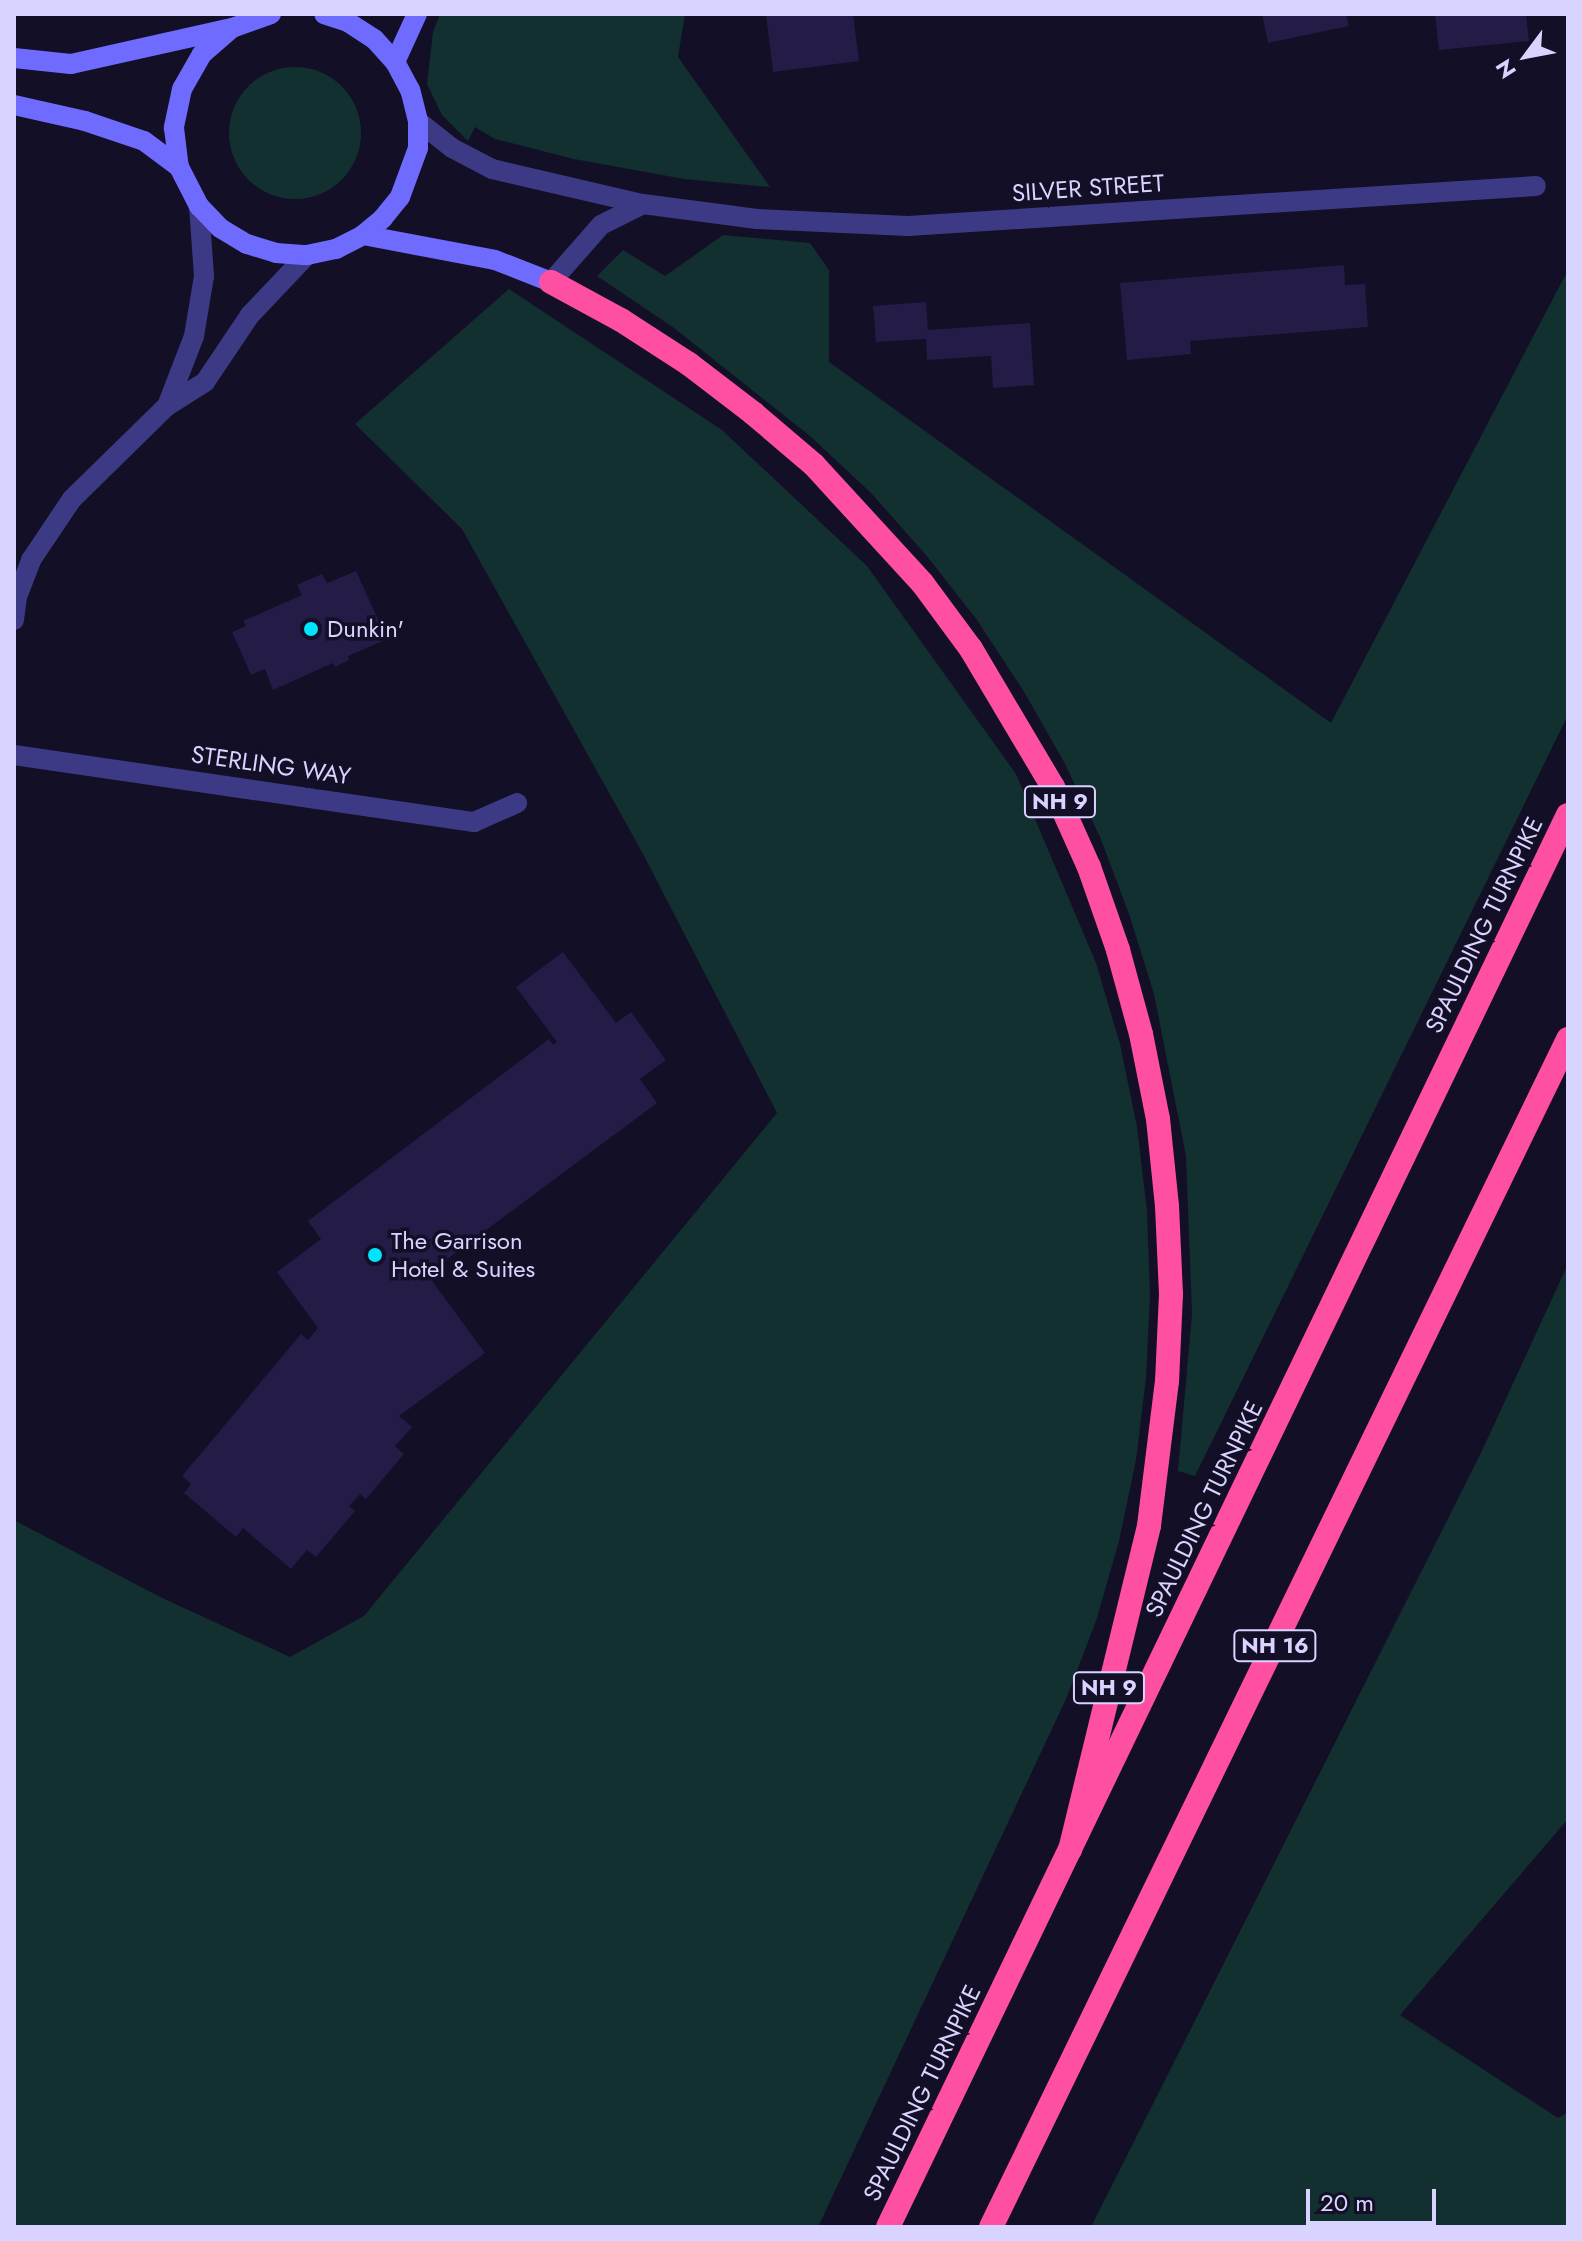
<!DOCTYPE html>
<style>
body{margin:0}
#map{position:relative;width:1582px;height:2241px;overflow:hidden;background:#130f26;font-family:Jost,sans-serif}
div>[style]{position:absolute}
.green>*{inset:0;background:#12302f}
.round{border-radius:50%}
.building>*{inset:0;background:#241b47}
.service>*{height:20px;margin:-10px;padding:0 10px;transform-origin:10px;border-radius:10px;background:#3d3a85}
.minor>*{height:20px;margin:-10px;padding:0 10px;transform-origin:10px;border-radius:10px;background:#3d3a85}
.secondary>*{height:20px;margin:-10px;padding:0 10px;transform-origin:10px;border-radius:10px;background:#6f6bff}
.motorway>*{height:24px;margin:-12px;padding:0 12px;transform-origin:12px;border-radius:12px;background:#ff4fa3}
.dots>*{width:22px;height:22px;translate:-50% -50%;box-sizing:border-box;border:4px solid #130f26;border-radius:50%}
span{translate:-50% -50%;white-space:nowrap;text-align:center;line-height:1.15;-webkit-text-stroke:7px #130f26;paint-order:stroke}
.shield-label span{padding:2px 6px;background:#130f26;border:2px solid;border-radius:6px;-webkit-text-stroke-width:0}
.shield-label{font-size:22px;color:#d9d4ff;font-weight:700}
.street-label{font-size:24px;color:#d9d4ff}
.poi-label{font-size:24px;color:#d9d4ff}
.left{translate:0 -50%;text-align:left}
.frame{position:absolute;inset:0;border:16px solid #d9d4ff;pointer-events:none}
.north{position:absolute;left:1486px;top:16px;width:80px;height:80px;-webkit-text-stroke:6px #130f26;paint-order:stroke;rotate:238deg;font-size:22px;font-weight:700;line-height:32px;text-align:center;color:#d9d4ff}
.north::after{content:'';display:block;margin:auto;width:28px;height:36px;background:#d9d4ff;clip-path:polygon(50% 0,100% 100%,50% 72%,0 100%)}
.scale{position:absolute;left:1306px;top:2189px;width:130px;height:36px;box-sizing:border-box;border:4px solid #d9d4ff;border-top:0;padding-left:10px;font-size:24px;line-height:28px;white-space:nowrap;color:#d9d4ff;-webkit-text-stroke:6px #130f26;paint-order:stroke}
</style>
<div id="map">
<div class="green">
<i style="clip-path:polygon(440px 14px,685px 14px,678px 57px,770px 187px,684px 179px,574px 159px,495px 139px,475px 127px,468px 141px,442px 115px,427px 84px,433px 32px)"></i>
<i class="round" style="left:229px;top:67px;width:132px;height:132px"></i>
<i style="clip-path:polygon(723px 235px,810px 243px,829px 270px,829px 362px,1331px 723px,1568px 270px,1568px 715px,1195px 1476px,1178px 1471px,1192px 1314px,1186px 1156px,1154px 994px,1129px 914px,1100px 837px,1064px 762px,1023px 690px,977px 620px,926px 555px,871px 493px,810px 436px,674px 328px,597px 276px,623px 250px,665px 276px)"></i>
<i style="clip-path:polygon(509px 289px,722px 430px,867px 566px,1016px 774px,1096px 963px,1120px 1044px,1137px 1127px,1147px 1211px,1150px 1295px,1146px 1378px,1136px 1460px,1119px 1541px,1096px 1621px,1066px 1699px,818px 2227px,14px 2227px,14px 1520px,158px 1596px,290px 1657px,364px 1616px,777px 1113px,642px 852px,462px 529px,355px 424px)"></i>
<i style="clip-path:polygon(1568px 1264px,1568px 1819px,1400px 2015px,1558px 2118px,1568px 2112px,1568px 2227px,1091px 2227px,1480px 1455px)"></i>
</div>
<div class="building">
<i style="clip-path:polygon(766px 14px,853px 14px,859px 61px,773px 72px)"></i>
<i style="clip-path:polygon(1262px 14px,1346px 14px,1349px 26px,1268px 43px)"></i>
<i style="clip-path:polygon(1435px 14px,1526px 14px,1529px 41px,1439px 50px)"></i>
<i style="clip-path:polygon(1344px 265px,1345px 285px,1365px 284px,1368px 327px,1190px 341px,1191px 354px,1127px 360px,1120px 283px)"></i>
<i style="clip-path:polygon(926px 302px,928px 330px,1030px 323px,1034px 385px,993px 388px,991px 356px,927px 360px,926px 339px,876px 342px,873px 306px)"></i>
<i style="clip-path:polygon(356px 571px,387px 639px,348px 656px,349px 660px,335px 667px,333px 663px,273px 690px,265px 669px,251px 675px,232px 632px,246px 626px,243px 621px,302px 595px,297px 585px,322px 574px,327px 583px)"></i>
<i style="clip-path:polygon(563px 952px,616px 1023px,631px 1012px,666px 1060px,640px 1079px,657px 1103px,427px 1274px,485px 1353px,399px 1416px,412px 1427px,395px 1446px,404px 1454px,366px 1499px,360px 1494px,349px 1506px,355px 1511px,316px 1557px,307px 1550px,291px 1569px,243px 1528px,236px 1537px,184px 1493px,191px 1484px,182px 1476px,301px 1334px,308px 1340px,318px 1328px,277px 1272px,321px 1239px,308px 1221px,549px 1039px,553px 1045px,557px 1042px,516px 987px)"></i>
</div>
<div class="service">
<i style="left:167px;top:406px;width:75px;rotate:-68.9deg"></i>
<i style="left:194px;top:336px;width:61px;rotate:-80.5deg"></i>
<i style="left:204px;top:276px;width:70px;rotate:-94.1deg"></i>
<i style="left:14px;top:620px;width:23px;rotate:-83deg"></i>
<i style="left:17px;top:597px;width:40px;rotate:-69deg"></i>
<i style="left:31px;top:560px;width:73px;rotate:-56.1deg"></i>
<i style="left:72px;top:499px;width:133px;rotate:-44.4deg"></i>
<i style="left:167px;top:406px;width:45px;rotate:-32.3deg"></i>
<i style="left:205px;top:382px;width:81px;rotate:-56.1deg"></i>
<i style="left:250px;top:315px;width:83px;rotate:-46.5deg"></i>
<i style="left:14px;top:755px;width:465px;rotate:8.3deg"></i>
<i style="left:474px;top:822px;width:47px;rotate:-23.8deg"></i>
</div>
<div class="minor">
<i style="left:418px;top:121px;width:43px;rotate:38.5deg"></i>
<i style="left:452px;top:148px;width:45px;rotate:27.7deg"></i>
<i style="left:492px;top:169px;width:155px;rotate:13.1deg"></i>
<i style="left:643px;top:204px;width:115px;rotate:7.5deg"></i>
<i style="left:757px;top:219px;width:151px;rotate:2.7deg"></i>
<i style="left:908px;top:226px;width:629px;rotate:-3.64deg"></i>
<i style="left:551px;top:282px;width:76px;rotate:-48.7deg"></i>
<i style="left:601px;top:225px;width:47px;rotate:-26.6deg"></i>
</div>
<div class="secondary">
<i style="left:271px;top:14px;width:41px;rotate:160.3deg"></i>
<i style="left:232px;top:28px;width:40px;rotate:139deg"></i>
<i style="left:202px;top:54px;width:40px;rotate:119.7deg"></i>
<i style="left:182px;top:89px;width:40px;rotate:102deg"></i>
<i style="left:174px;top:128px;width:39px;rotate:83deg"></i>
<i style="left:179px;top:167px;width:44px;rotate:62.9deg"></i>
<i style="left:199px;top:206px;width:30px;rotate:46deg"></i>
<i style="left:220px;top:228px;width:31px;rotate:31deg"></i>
<i style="left:247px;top:244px;width:30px;rotate:17deg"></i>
<i style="left:276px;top:253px;width:31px;rotate:4deg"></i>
<i style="left:307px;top:255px;width:30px;rotate:-12deg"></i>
<i style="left:336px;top:249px;width:30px;rotate:-27deg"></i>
<i style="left:363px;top:235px;width:26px;rotate:-40deg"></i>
<i style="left:383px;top:218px;width:27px;rotate:-51deg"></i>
<i style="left:400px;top:197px;width:52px;rotate:-69.8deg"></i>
<i style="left:418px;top:148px;width:27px;rotate:-90deg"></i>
<i style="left:418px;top:121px;width:32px;rotate:-104deg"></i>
<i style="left:410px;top:90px;width:32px;rotate:-118deg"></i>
<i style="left:395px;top:62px;width:31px;rotate:-132deg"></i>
<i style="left:374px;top:39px;width:31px;rotate:-147deg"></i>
<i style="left:348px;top:22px;width:25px;rotate:-162deg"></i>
<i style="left:14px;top:58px;width:57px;rotate:6deg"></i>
<i style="left:71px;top:64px;width:161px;rotate:-12.6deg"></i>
<i style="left:395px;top:62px;width:53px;rotate:-65.4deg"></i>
<i style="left:14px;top:105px;width:73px;rotate:12.7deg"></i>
<i style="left:85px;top:121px;width:62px;rotate:18.7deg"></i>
<i style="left:144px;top:141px;width:44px;rotate:36.6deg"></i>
<i style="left:363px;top:235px;width:134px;rotate:10.7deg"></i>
<i style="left:495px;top:260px;width:60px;rotate:21.4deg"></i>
</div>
<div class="motorway">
<i style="left:551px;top:282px;width:80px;rotate:28.5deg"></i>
<i style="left:621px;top:320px;width:81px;rotate:32.9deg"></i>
<i style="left:689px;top:364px;width:81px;rotate:37.4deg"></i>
<i style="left:753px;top:413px;width:80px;rotate:40.4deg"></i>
<i style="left:814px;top:465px;width:161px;rotate:47.5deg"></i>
<i style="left:923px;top:584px;width:81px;rotate:53.6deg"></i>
<i style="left:971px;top:649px;width:161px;rotate:59.3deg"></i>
<i style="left:1053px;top:787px;width:88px;rotate:65.8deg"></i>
<i style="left:1089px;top:867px;width:88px;rotate:70.7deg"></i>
<i style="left:1118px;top:950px;width:87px;rotate:74.7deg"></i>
<i style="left:1141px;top:1034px;width:87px;rotate:78.7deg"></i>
<i style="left:1158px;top:1119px;width:87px;rotate:84.1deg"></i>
<i style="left:1167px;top:1206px;width:88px;rotate:87.4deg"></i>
<i style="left:1171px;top:1294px;width:87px;rotate:92.6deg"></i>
<i style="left:1167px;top:1381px;width:146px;rotate:97.1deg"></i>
<i style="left:1149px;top:1526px;width:333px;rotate:103.7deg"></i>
<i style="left:888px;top:2227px;width:1567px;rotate:-64.29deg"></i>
<i style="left:991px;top:2227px;width:1321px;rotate:-64.09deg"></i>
</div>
<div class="dots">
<i style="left:311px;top:629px;background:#00e5ff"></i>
<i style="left:375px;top:1255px;background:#00e5ff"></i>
</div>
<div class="shield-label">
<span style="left:1060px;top:802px">NH 9</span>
<span style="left:1275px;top:1646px">NH 16</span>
<span style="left:1109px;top:1688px">NH 9</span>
</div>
<div class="street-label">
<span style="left:1088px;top:188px;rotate:-4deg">SILVER STREET</span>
<span style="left:271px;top:765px;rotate:8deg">STERLING WAY</span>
<span style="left:1484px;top:925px;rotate:-64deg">SPAULDING TURNPIKE</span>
<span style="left:1204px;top:1509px;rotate:-64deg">SPAULDING TURNPIKE</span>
<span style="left:922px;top:2093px;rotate:-64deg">SPAULDING TURNPIKE</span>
</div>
<div class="poi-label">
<span class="left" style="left:327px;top:629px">Dunkin'</span>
<span class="left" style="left:391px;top:1255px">The Garrison<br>Hotel &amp; Suites</span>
</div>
<div class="frame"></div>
<div class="north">N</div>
<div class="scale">20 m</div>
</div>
